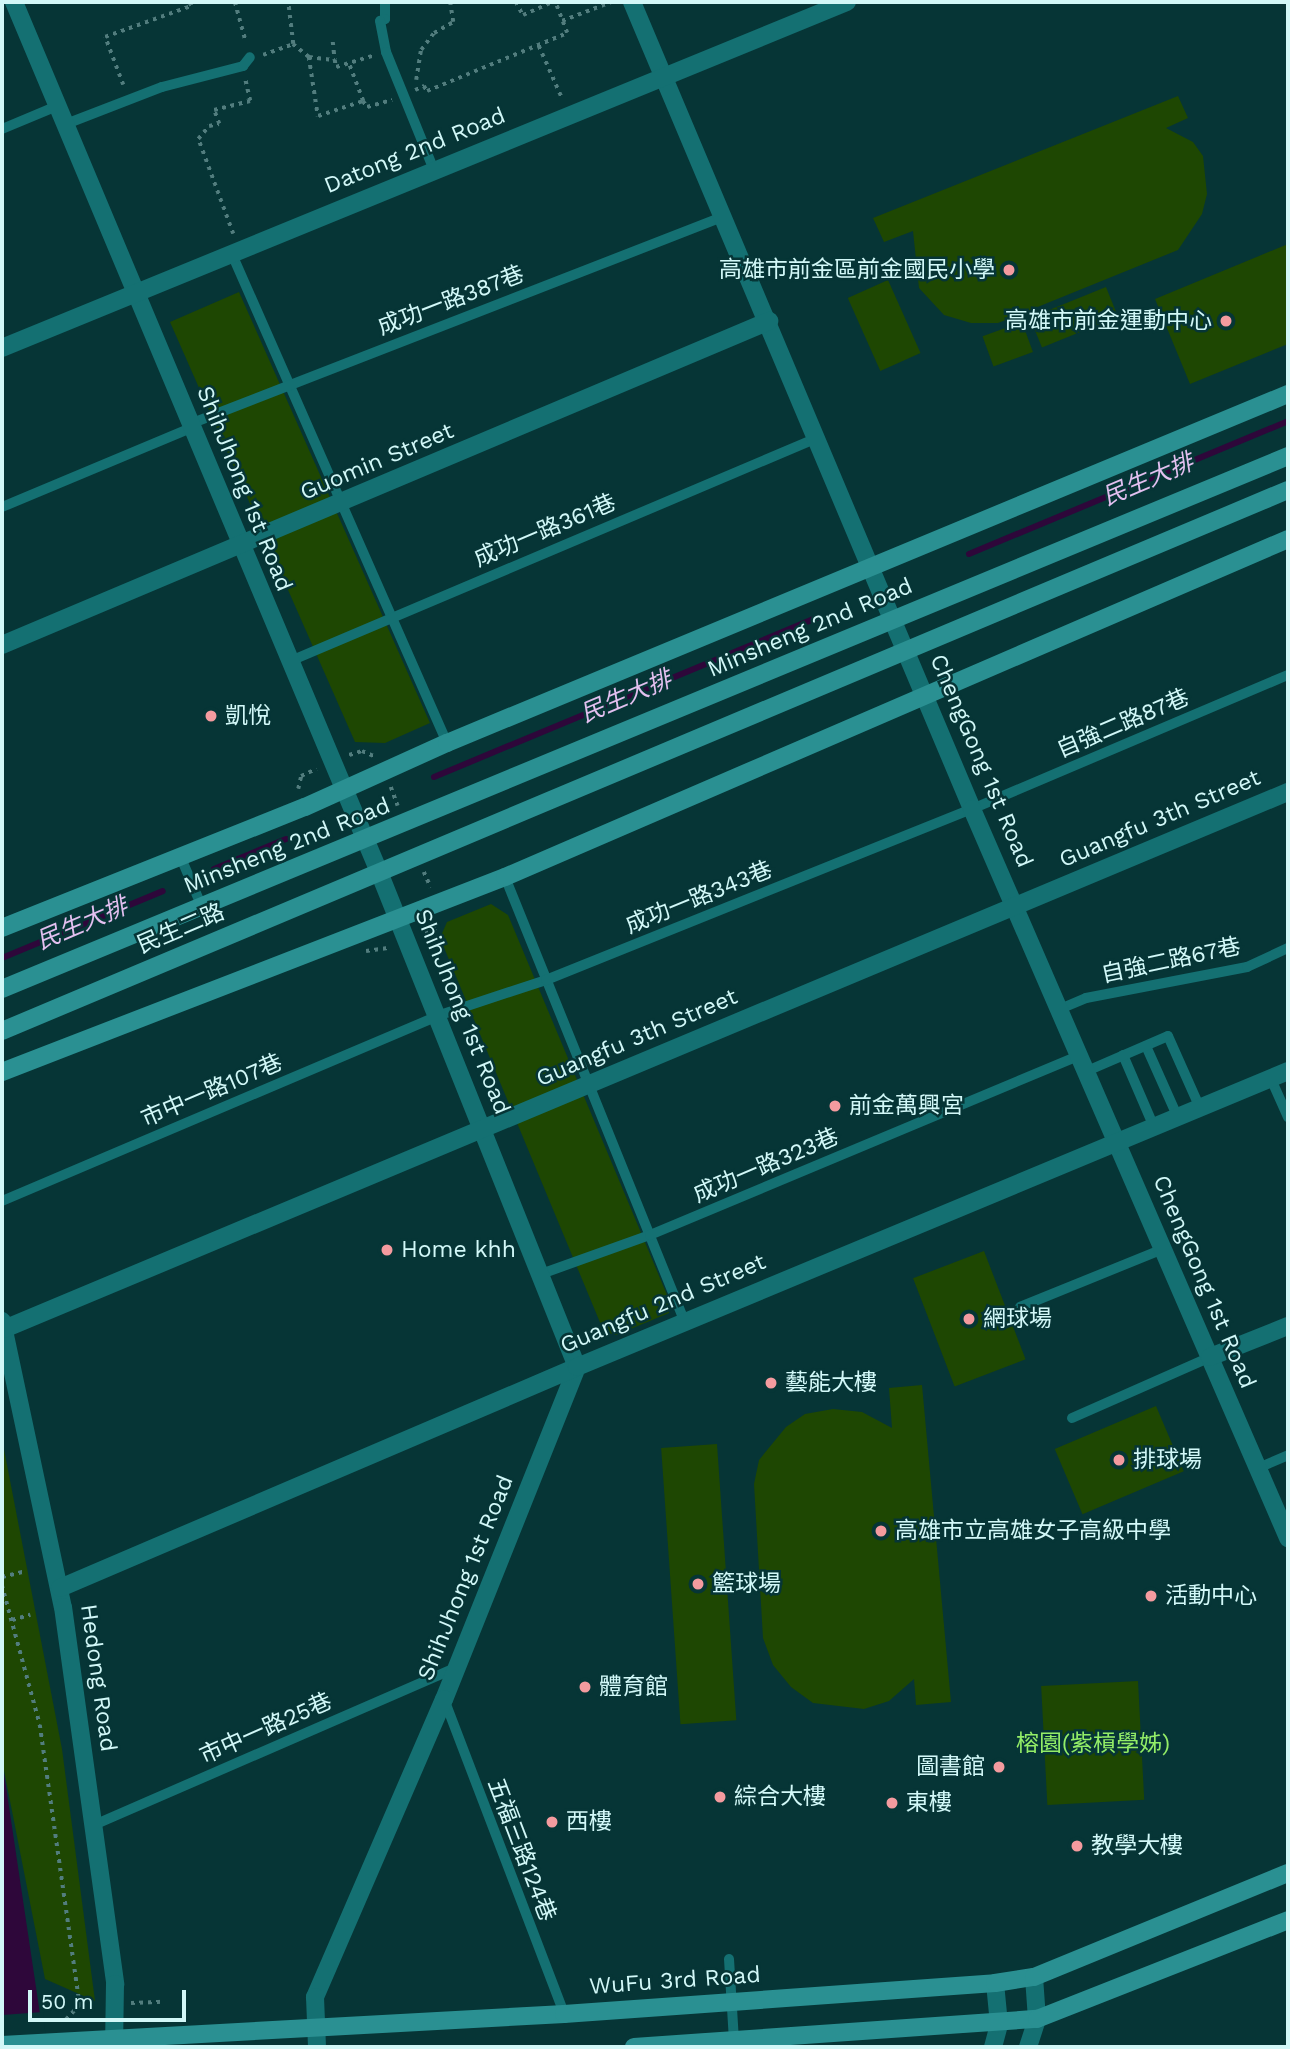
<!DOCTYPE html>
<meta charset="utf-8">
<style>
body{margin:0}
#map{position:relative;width:1290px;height:2049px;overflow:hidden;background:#063536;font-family:"Work Sans","Noto Sans TC",sans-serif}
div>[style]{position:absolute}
.green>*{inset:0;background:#1e4702;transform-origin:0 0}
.water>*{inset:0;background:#2e073a}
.pier>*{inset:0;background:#063536}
.stream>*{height:6px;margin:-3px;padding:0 3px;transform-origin:3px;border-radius:3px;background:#2e073a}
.path>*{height:3.5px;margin-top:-1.75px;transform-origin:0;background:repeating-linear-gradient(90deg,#527d7e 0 3.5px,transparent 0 8.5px)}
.lane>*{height:10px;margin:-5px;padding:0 5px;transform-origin:5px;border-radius:5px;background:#147072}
.street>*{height:18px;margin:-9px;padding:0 9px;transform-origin:9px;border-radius:9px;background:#147072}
.secondary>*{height:18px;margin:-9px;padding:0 9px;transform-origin:9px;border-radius:9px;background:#2a9092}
.dots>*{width:19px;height:19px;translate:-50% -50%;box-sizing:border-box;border:4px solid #063536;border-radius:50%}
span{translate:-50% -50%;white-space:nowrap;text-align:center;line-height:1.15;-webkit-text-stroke:5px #063536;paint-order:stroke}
.street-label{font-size:23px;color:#d2f8f8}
.poi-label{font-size:23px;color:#d2f8f8}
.right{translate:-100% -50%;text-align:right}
.left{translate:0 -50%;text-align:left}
.park-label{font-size:23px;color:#93ed67}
.water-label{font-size:24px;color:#e3c0f0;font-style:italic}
.frame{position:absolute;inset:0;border:4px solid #d2f8f8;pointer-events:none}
.scale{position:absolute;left:28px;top:1990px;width:158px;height:32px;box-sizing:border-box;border:4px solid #d2f8f8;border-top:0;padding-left:9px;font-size:21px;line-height:24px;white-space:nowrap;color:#d2f8f8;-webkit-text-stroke:5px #063536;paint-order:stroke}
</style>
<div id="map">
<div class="green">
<i style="clip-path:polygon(1178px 96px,1188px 118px,1166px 128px,1193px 142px,1203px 156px,1207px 194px,1202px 214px,1178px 250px,998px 323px,971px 323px,944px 315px,919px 288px,913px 231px,884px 242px,873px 218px)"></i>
<i style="clip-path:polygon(1288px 244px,1288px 344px,1190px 384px,1155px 299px)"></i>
<i style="left:888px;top:280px;width:80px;height:44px;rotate:66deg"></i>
<i style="left:1106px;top:287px;width:32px;height:82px;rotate:68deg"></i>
<i style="clip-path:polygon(239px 292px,430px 723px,385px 743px,355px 742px,170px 322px)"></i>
<i style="left:1022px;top:322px;width:32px;height:42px;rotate:70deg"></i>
<i style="clip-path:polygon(491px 904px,508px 915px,670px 1302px,669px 1313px,616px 1335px,604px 1332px,440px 938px,447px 922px)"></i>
<i style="left:984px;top:1251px;width:116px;height:76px;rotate:69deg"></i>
<i style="clip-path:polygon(922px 1385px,951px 1702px,916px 1705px,914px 1679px,889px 1701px,864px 1709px,813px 1703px,791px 1687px,773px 1665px,763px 1638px,754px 1484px,759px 1460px,786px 1427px,805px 1414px,833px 1409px,862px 1412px,892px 1428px,889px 1388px)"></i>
<i style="left:1156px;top:1406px;width:71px;height:110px;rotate:67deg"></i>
<i style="clip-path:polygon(2px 1439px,62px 1749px,95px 2001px,45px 1979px,2px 1760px)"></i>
<i style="left:717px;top:1444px;width:277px;height:56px;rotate:86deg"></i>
<i style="left:1138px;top:1681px;width:119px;height:97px;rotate:87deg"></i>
</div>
<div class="water">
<i style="clip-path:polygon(2px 1760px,40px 2014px,2px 2047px)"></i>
</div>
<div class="pier">
<i style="clip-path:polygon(43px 2012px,47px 2047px,2px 2047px,2px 2015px)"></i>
</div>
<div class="stream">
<i style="left:969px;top:554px;width:346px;rotate:-22.6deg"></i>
<i style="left:434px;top:777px;width:416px;rotate:-22.6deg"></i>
<i style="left:214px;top:869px;width:78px;rotate:-22.6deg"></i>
<i style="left:2px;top:958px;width:174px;rotate:-22.6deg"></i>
</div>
<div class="path">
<i style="left:235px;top:2px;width:41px;rotate:74.6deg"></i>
<i style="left:516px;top:2px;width:15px;rotate:62deg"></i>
<i style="left:523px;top:15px;width:32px;rotate:-24deg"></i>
<i style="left:562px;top:21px;width:53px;rotate:-21.2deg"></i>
<i style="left:333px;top:42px;width:18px;rotate:84deg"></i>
<i style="left:293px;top:44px;width:21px;rotate:39deg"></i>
<i style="left:309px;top:57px;width:26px;rotate:7deg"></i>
<i style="left:335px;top:60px;width:7px;rotate:82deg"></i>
<i style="left:336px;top:67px;width:38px;rotate:-17deg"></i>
<i style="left:539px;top:46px;width:57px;rotate:66.1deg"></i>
<i style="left:263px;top:55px;width:32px;rotate:-20deg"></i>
<i style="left:293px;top:44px;width:42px;rotate:-96.8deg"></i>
<i style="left:309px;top:57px;width:60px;rotate:81.3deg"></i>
<i style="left:318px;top:116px;width:47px;rotate:-18.4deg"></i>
<i style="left:363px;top:101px;width:40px;rotate:-111deg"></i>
<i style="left:416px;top:80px;width:30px;rotate:-81deg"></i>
<i style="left:421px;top:50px;width:21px;rotate:-53deg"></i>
<i style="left:434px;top:33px;width:22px;rotate:-30deg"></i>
<i style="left:453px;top:22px;width:20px;rotate:-99deg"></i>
<i style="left:123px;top:85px;width:51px;rotate:-110.6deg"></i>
<i style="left:105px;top:37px;width:91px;rotate:-19.8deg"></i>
<i style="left:191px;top:6px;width:4px;rotate:-117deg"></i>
<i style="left:415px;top:90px;width:10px;rotate:-24deg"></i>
<i style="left:424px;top:86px;width:6px;rotate:59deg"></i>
<i style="left:427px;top:91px;width:152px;rotate:-22.5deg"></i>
<i style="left:567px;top:33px;width:33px;rotate:-111deg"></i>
<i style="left:363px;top:101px;width:7px;rotate:56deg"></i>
<i style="left:367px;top:107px;width:26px;rotate:-16deg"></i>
<i style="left:233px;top:234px;width:101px;rotate:-110.2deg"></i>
<i style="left:198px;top:139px;width:17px;rotate:-50deg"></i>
<i style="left:209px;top:126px;width:10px;rotate:-11deg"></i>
<i style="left:219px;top:124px;width:15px;rotate:-110deg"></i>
<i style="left:214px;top:110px;width:37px;rotate:-14deg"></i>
<i style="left:250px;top:101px;width:23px;rotate:-103deg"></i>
<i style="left:349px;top:755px;width:14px;rotate:-17deg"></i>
<i style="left:362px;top:751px;width:13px;rotate:23deg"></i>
<i style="left:391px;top:787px;width:20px;rotate:70deg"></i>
<i style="left:298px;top:789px;width:13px;rotate:-77deg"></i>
<i style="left:301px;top:776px;width:17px;rotate:-25deg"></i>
<i style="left:424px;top:872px;width:17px;rotate:66deg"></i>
<i style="left:425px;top:933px;width:15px;rotate:-23deg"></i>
<i style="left:366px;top:951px;width:22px;rotate:-8deg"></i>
<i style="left:2px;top:1577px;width:25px;rotate:-14deg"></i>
<i style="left:2px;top:1585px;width:145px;rotate:74.8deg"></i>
<i style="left:40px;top:1725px;width:283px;rotate:81.9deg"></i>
<i style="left:80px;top:2005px;width:25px;rotate:133deg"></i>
<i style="left:12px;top:1620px;width:19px;rotate:-16deg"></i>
<i style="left:131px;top:2003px;width:33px;rotate:-2deg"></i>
<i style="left:80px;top:2005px;width:16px"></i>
</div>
<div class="lane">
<i style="left:385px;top:2px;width:17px;rotate:90deg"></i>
<i style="left:385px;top:19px;width:5px;rotate:158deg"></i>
<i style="left:380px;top:21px;width:32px;rotate:79deg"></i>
<i style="left:386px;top:52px;width:127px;rotate:67.9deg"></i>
<i style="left:66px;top:124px;width:103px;rotate:-21.1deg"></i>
<i style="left:162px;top:87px;width:84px;rotate:-14.5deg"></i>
<i style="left:243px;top:66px;width:11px;rotate:-52deg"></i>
<i style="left:2px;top:129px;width:60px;rotate:-22.7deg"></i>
<i style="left:231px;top:252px;width:536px;rotate:66.25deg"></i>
<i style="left:190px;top:424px;width:574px;rotate:-21.25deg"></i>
<i style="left:2px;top:507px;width:207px;rotate:-22.7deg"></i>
<i style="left:288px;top:662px;width:574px;rotate:-22.95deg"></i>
<i style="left:181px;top:858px;width:53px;rotate:66.8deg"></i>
<i style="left:505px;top:877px;width:480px;rotate:68deg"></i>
<i style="left:1060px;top:1009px;width:28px;rotate:-23deg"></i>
<i style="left:1086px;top:998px;width:164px;rotate:-10.9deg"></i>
<i style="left:1247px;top:967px;width:45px;rotate:-24.9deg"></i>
<i style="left:1146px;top:1046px;width:69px;rotate:66deg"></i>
<i style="left:1123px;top:1055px;width:71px;rotate:66.7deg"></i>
<i style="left:1087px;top:1071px;width:88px;rotate:-23.4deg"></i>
<i style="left:1168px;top:1036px;width:79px;rotate:66deg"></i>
<i style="left:1271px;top:1079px;width:42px;rotate:65.9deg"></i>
<i style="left:2px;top:1201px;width:473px;rotate:-23deg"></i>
<i style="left:437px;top:1016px;width:115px;rotate:-18.3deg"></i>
<i style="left:546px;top:980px;width:459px;rotate:-21.9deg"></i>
<i style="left:972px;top:809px;width:343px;rotate:-23deg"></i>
<i style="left:541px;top:1274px;width:116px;rotate:-19.7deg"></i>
<i style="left:650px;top:1235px;width:467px;rotate:-22.7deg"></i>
<i style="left:1020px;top:1307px;width:154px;rotate:-22.1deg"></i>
<i style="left:1072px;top:1418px;width:151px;rotate:-23.8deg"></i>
<i style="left:1258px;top:1468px;width:33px;rotate:-23deg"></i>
<i style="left:444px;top:1699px;width:337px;rotate:69.1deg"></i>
<i style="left:94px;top:1825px;width:391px;rotate:-23.5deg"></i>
<i style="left:729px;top:1959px;width:81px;rotate:86.5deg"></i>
</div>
<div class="street">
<i style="left:14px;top:2px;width:943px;rotate:67.24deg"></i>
<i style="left:379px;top:872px;width:533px;rotate:68.2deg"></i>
<i style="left:577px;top:1367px;width:358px;rotate:111.8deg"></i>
<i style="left:444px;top:1699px;width:325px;rotate:113.4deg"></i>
<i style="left:315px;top:1997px;width:50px;rotate:87.7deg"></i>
<i style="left:632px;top:2px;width:876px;rotate:67.15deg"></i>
<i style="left:972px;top:809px;width:795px;rotate:66.56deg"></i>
<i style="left:2px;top:348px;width:913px;rotate:-22.27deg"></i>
<i style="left:2px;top:645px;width:833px;rotate:-22.9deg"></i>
<i style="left:2px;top:1321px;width:292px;rotate:78deg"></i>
<i style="left:63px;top:1607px;width:381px;rotate:82.1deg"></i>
<i style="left:115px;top:1984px;width:63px;rotate:90.9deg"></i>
<i style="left:4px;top:1329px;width:1392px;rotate:-22.7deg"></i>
<i style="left:1210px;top:1357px;width:84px;rotate:-21.7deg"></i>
<i style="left:60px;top:1588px;width:562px;rotate:-23.15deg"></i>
<i style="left:577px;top:1367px;width:770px;rotate:-22.6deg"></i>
<i style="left:993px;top:2047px;width:24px;rotate:-75deg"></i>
<i style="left:999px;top:2024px;width:41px;rotate:-95.6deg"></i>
<i style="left:1028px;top:2047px;width:29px;rotate:-72deg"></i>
<i style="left:1037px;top:2019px;width:42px;rotate:-94.1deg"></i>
</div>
<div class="secondary">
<i style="left:2px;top:928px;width:326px;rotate:-21.8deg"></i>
<i style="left:305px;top:807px;width:156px;rotate:-24.3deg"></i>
<i style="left:447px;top:743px;width:911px;rotate:-22.54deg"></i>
<i style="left:2px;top:989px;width:1392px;rotate:-22.51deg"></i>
<i style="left:2px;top:1031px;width:1395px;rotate:-22.82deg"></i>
<i style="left:2px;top:1072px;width:539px;rotate:-21.19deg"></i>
<i style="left:505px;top:877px;width:853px;rotate:-23.35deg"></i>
<i style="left:2px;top:2045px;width:563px;rotate:-3.16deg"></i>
<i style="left:564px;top:2014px;width:432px;rotate:-4.1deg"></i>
<i style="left:995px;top:1983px;width:39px;rotate:-9deg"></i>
<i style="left:1034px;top:1977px;width:274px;rotate:-22.3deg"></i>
<i style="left:634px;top:2047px;width:404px;rotate:-4deg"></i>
<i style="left:1037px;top:2019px;width:270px;rotate:-21.5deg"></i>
</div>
<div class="dots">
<i style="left:1009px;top:270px;background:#f49b9f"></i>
<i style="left:1226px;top:321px;background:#f49b9f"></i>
<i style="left:211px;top:716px;background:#f49b9f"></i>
<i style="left:835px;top:1106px;background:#f49b9f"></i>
<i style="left:387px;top:1250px;background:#f49b9f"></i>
<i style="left:969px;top:1319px;background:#f49b9f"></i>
<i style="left:771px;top:1383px;background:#f49b9f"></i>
<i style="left:1119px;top:1460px;background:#f49b9f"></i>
<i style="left:881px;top:1531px;background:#f49b9f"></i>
<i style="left:698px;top:1584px;background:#f49b9f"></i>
<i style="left:1151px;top:1596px;background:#f49b9f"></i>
<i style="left:585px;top:1687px;background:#f49b9f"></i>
<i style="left:999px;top:1767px;background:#f49b9f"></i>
<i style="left:720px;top:1797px;background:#f49b9f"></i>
<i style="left:892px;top:1803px;background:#f49b9f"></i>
<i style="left:552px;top:1822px;background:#f49b9f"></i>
<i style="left:1077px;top:1846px;background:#f49b9f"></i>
</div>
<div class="street-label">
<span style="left:415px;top:151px;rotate:-22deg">Datong 2nd Road</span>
<span style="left:451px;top:301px;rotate:-21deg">成功一路387巷</span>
<span style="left:377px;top:462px;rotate:-23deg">Guomin Street</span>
<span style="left:244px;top:489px;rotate:68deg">ShihJhong 1st Road</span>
<span style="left:545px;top:531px;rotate:-23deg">成功一路361巷</span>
<span style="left:810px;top:628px;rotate:-23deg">Minsheng 2nd Road</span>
<span style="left:1123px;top:724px;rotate:-23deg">自強二路87巷</span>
<span style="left:981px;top:761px;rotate:67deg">ChengGong 1st Road</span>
<span style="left:1160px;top:819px;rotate:-23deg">Guangfu 3th Street</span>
<span style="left:287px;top:846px;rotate:-22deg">Minsheng 2nd Road</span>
<span style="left:699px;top:898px;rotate:-22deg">成功一路343巷</span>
<span style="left:181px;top:929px;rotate:-23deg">民生二路</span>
<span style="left:1171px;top:961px;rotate:-12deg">自強二路67巷</span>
<span style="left:462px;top:1012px;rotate:68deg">ShihJhong 1st Road</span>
<span style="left:637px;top:1038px;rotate:-23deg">Guangfu 3th Street</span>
<span style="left:212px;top:1091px;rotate:-23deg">市中一路107巷</span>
<span style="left:766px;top:1166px;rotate:-23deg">成功一路323巷</span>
<span style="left:1204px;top:1282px;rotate:67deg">ChengGong 1st Road</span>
<span style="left:663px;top:1304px;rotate:-23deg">Guangfu 2nd Street</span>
<span style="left:466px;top:1578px;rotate:-68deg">ShihJhong 1st Road</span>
<span style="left:98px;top:1678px;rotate:82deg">Hedong Road</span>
<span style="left:266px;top:1729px;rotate:-24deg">市中一路25巷</span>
<span style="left:521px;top:1850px;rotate:69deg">五福三路124巷</span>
<span style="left:675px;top:1981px;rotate:-4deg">WuFu 3rd Road</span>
</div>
<div class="poi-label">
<span class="right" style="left:995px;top:270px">高雄市前金區前金國民小學</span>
<span class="right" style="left:1212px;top:321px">高雄市前金運動中心</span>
<span class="left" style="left:225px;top:716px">凱悅</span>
<span class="left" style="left:849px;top:1106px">前金萬興宮</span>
<span class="left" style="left:401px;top:1250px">Home khh</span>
<span class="left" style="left:983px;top:1319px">網球場</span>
<span class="left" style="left:785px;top:1383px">藝能大樓</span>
<span class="left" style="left:1133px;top:1460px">排球場</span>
<span class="left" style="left:895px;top:1531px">高雄市立高雄女子高級中學</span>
<span class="left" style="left:712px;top:1584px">籃球場</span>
<span class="left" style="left:1165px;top:1596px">活動中心</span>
<span class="left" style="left:599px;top:1687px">體育館</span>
<span class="right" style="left:985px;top:1767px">圖書館</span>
<span class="left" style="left:734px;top:1797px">綜合大樓</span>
<span class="left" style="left:906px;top:1803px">東樓</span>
<span class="left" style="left:566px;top:1822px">西樓</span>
<span class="left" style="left:1091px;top:1846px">教學大樓</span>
</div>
<div class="park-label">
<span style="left:1093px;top:1744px">榕園(紫槓學姊)</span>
</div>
<div class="water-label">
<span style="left:1148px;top:480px;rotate:-23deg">民生大排</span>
<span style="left:626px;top:697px;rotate:-23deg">民生大排</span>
<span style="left:82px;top:924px;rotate:-23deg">民生大排</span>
</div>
<div class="frame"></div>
<div class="scale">50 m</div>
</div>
